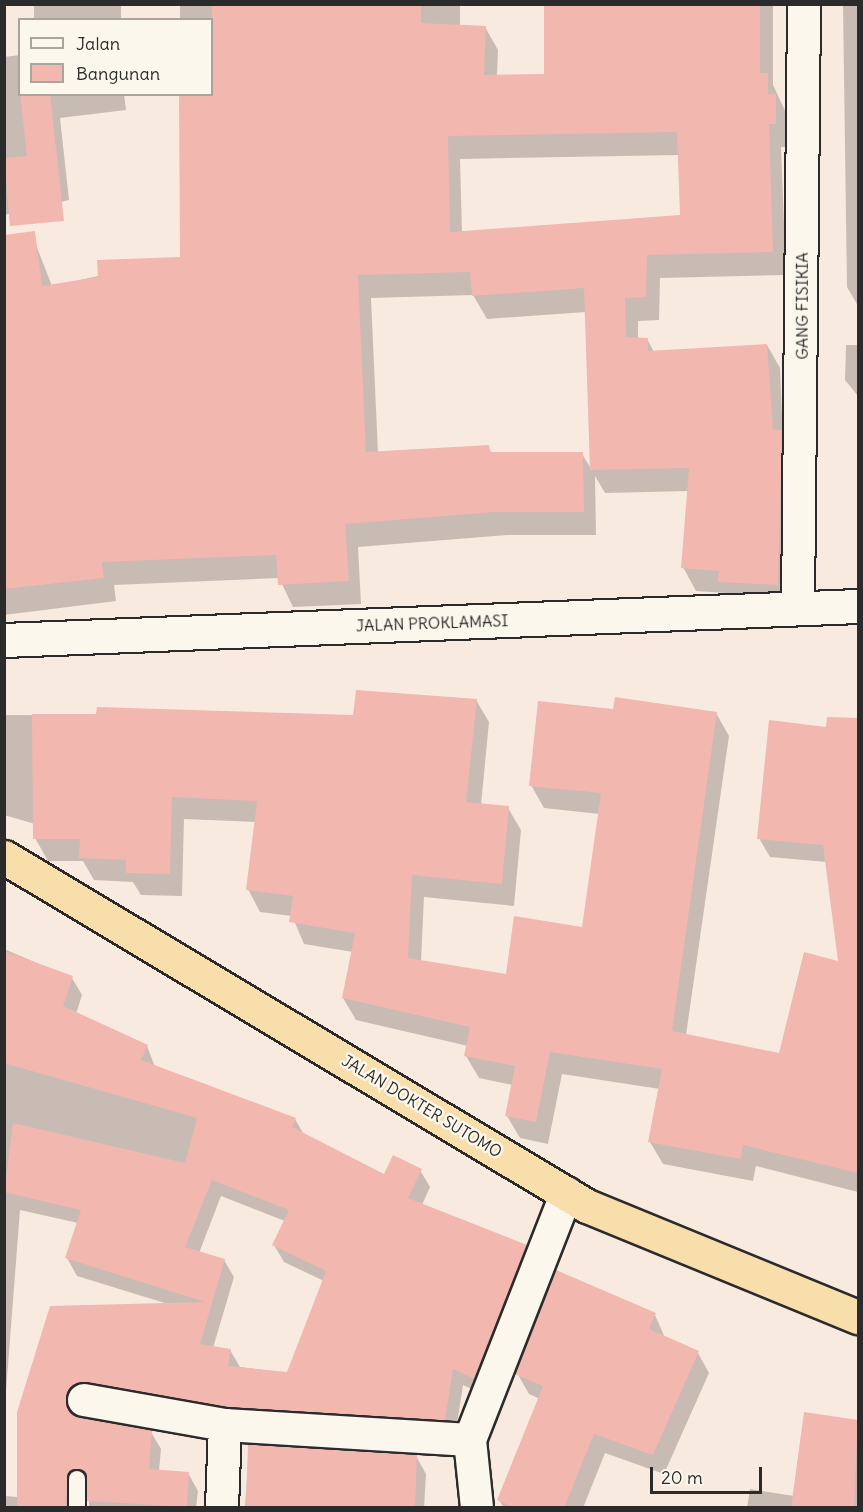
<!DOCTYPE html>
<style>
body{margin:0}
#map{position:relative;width:863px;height:1512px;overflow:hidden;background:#f9eae0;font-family:Delius,sans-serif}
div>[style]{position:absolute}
.shadow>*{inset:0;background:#0003;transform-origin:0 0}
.building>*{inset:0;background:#f2b7af}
.roads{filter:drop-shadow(2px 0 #2b2b2b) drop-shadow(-2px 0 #2b2b2b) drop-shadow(0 2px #2b2b2b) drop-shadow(0 -2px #2b2b2b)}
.lane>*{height:16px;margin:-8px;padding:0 8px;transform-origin:8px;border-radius:8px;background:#fbf7ec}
.street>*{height:32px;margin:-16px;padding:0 16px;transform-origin:16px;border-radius:16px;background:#fbf7ec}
.secondary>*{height:33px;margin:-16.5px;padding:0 16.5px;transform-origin:16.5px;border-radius:16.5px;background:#fbf7ec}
.highway>*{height:33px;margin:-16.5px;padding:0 16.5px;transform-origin:16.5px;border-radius:16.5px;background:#f8deab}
span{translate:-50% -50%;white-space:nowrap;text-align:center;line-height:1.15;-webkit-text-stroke:5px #fbf7ec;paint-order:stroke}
.street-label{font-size:16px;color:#2b2b2b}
.frame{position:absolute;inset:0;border:6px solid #2b2b2b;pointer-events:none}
.legend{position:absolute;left:18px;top:18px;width:195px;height:78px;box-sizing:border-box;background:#fbf7ec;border:2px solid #a8a59f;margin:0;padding:8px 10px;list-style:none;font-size:18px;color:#2b2b2b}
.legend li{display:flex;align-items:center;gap:12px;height:30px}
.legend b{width:30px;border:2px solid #a8a59f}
.scale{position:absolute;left:650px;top:1467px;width:112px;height:27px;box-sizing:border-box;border:3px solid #2b2b2b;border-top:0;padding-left:8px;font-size:18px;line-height:21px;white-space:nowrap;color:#2b2b2b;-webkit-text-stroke:4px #fbf7ec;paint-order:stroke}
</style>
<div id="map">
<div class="shadow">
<i style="left:34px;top:4px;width:87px;height:16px"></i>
<i style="clip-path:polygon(evenodd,180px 4px,460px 4px,460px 26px,485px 27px,498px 50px,497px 76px,546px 75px,545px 4px,773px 4px,773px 85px,789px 119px,789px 147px,781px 147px,786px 275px,660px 278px,659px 320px,638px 321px,638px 339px,647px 339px,654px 352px,767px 345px,780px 368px,790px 608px,733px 605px,726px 593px,696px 591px,683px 567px,689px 491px,605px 493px,595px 476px,596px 535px,507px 535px,358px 547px,361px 604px,293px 607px,279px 578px,114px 585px,116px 601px,4px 615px,4px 253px,36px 245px,52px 286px,181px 258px,212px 94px,212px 20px,180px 20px,180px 4px,679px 155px,681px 217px,462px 233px,460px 159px,679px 155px,180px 4px,473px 295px,487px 319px,586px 312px,592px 470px,582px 454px,492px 454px,488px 446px,378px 453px,371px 298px,473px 295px)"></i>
<i style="clip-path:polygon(843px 4px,858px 4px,858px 306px,847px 287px)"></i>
<i style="clip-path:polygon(20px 55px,20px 94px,124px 94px,126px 110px,60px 118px,69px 200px,4px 215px,4px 57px)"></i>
<i style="clip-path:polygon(846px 345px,858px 345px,858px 396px,845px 380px)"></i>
<i style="clip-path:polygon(476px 700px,489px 722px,481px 805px,508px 808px,521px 830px,514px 906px,424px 897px,421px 962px,507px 975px,584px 928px,600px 814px,544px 808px,531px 785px,615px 710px,716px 713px,729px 736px,686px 1035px,781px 1055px,840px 963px,836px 936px,858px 944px,858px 1192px,756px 1166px,753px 1181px,663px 1164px,650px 1142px,660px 1089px,562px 1074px,548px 1144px,520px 1138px,507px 1116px,513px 1085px,479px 1078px,466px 1056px,468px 1046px,356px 1020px,343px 998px,353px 952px,304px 944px,292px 916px,260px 912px,248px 889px,256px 822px,184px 819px,182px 896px,141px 895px,133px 882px,94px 880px,83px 861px,48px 861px,35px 838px,35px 824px,4px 815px,4px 715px,354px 717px)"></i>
<i style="clip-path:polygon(828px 719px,858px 723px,858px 926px,843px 928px,827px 862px,770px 857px,759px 838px,828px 728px)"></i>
<i style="clip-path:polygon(evenodd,4px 949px,72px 978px,82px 995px,76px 1014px,147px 1046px,155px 1067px,295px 1119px,304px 1135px,385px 1176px,420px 1170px,430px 1187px,422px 1205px,526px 1246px,536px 1263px,485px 1395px,463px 1385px,455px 1437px,87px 1400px,76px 1414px,151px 1432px,161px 1449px,159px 1471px,188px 1473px,198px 1491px,196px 1508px,89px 1508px,89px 1484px,76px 1497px,76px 1508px,4px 1508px,4px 1496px,18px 1497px,18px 1412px,168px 1304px,77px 1276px,67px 1258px,78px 1223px,20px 1210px,4px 1417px,4px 949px,221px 1196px,285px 1221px,274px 1245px,284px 1262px,324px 1281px,288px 1373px,240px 1367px,230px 1350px,213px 1348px,234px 1277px,224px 1260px,199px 1253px,221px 1196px)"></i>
<i style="clip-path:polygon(655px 1315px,665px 1338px,698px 1353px,709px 1373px,664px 1474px,605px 1453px,583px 1508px,504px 1508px,499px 1500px,540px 1399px,529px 1394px,517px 1373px)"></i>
<i style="clip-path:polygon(806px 1414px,858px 1421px,858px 1508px,747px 1508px,750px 1489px,794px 1496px)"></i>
<i style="clip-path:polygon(249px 1446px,416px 1456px,426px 1474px,424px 1508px,245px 1508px)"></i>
</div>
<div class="building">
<i style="clip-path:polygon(evenodd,212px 4px,421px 4px,421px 23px,486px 26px,484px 75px,544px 74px,544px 4px,760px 4px,760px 73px,768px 73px,768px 94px,776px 94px,776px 124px,769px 124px,773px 252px,647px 255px,646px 297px,625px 298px,626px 337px,648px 338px,648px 351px,767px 344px,773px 430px,782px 430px,778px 585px,718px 582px,719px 571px,681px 568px,689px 468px,590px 470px,584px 288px,472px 296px,470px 272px,358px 275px,366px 452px,489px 445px,490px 452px,583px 452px,584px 512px,493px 512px,345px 524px,349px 581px,278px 585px,276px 555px,102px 562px,104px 578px,4px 589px,4px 235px,35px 231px,42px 286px,98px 277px,97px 260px,180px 257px,179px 94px,212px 94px,212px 4px,677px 132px,680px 215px,450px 232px,448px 136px,677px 132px)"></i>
<i style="clip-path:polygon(20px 94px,50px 94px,64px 221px,10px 226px,4px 158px,27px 156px)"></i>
<i style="clip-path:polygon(356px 690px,477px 699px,466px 802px,509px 806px,502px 884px,412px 875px,408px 958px,506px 974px,514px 916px,582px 927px,601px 793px,529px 786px,538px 701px,613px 709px,615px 697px,717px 712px,672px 1031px,779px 1053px,804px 952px,838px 961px,823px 845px,757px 839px,769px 720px,826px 727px,827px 717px,858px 718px,858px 1173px,743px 1145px,741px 1159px,648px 1142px,662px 1069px,550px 1052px,536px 1122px,505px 1116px,515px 1066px,464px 1056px,470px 1027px,342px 998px,355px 933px,289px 922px,293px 896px,246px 890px,257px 801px,172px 797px,170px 874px,126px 873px,126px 860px,79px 858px,80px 839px,33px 839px,32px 714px,96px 714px,97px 707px,353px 715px)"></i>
<i style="clip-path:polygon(evenodd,4px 951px,73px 976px,63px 1006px,148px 1045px,141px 1060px,296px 1118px,292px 1127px,384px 1174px,393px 1155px,422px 1169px,408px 1198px,527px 1245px,475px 1379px,453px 1369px,445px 1420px,233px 1407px,78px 1383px,66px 1396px,72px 1413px,152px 1430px,149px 1469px,189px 1472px,187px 1507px,87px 1501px,86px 1474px,76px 1469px,67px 1478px,66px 1508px,17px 1508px,17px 1412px,50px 1306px,205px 1302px,65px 1258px,81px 1210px,4px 1192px,13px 1123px,185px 1163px,197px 1118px,4px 1063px,4px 951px,212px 1180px,289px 1210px,272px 1245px,326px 1271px,287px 1372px,228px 1366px,231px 1349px,200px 1344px,225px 1259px,185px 1247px,212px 1180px)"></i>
<i style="clip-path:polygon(556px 1270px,656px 1313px,649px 1329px,699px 1351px,653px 1455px,594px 1434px,564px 1508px,516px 1508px,497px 1500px,543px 1386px,515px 1374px)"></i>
<i style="clip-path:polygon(804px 1412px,858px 1420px,854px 1508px,791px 1508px)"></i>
<i style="clip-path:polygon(248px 1444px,417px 1455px,415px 1508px,246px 1508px)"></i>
</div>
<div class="roads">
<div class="lane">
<i style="left:77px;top:1508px;width:29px;rotate:-90deg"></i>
</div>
<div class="street">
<i style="left:798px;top:608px;width:604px;rotate:-89.43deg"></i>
<i style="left:84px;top:1400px;width:143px;rotate:10.1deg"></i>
<i style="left:225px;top:1425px;width:245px;rotate:3.5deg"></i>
<i style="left:470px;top:1440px;width:68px;rotate:84.1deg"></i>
<i style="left:470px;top:1440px;width:265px;rotate:-68.6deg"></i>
<i style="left:222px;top:1508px;width:83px;rotate:-87.9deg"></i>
</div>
<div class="secondary">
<i style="left:4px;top:640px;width:855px;rotate:-2.28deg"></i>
</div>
<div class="highway">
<i style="left:4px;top:857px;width:679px;rotate:30.91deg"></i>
<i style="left:587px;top:1206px;width:293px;rotate:22.3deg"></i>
</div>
</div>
<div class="street-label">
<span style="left:802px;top:306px;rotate:-90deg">GANG FISIKIA</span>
<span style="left:432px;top:623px;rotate:-2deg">JALAN PROKLAMASI</span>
<span style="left:422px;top:1106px;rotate:31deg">JALAN DOKTER SUTOMO</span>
</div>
<div class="frame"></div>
<ul class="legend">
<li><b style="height:8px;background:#fbf7ec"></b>Jalan</li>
<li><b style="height:16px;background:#f2b7af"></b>Bangunan</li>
</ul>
<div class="scale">20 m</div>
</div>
